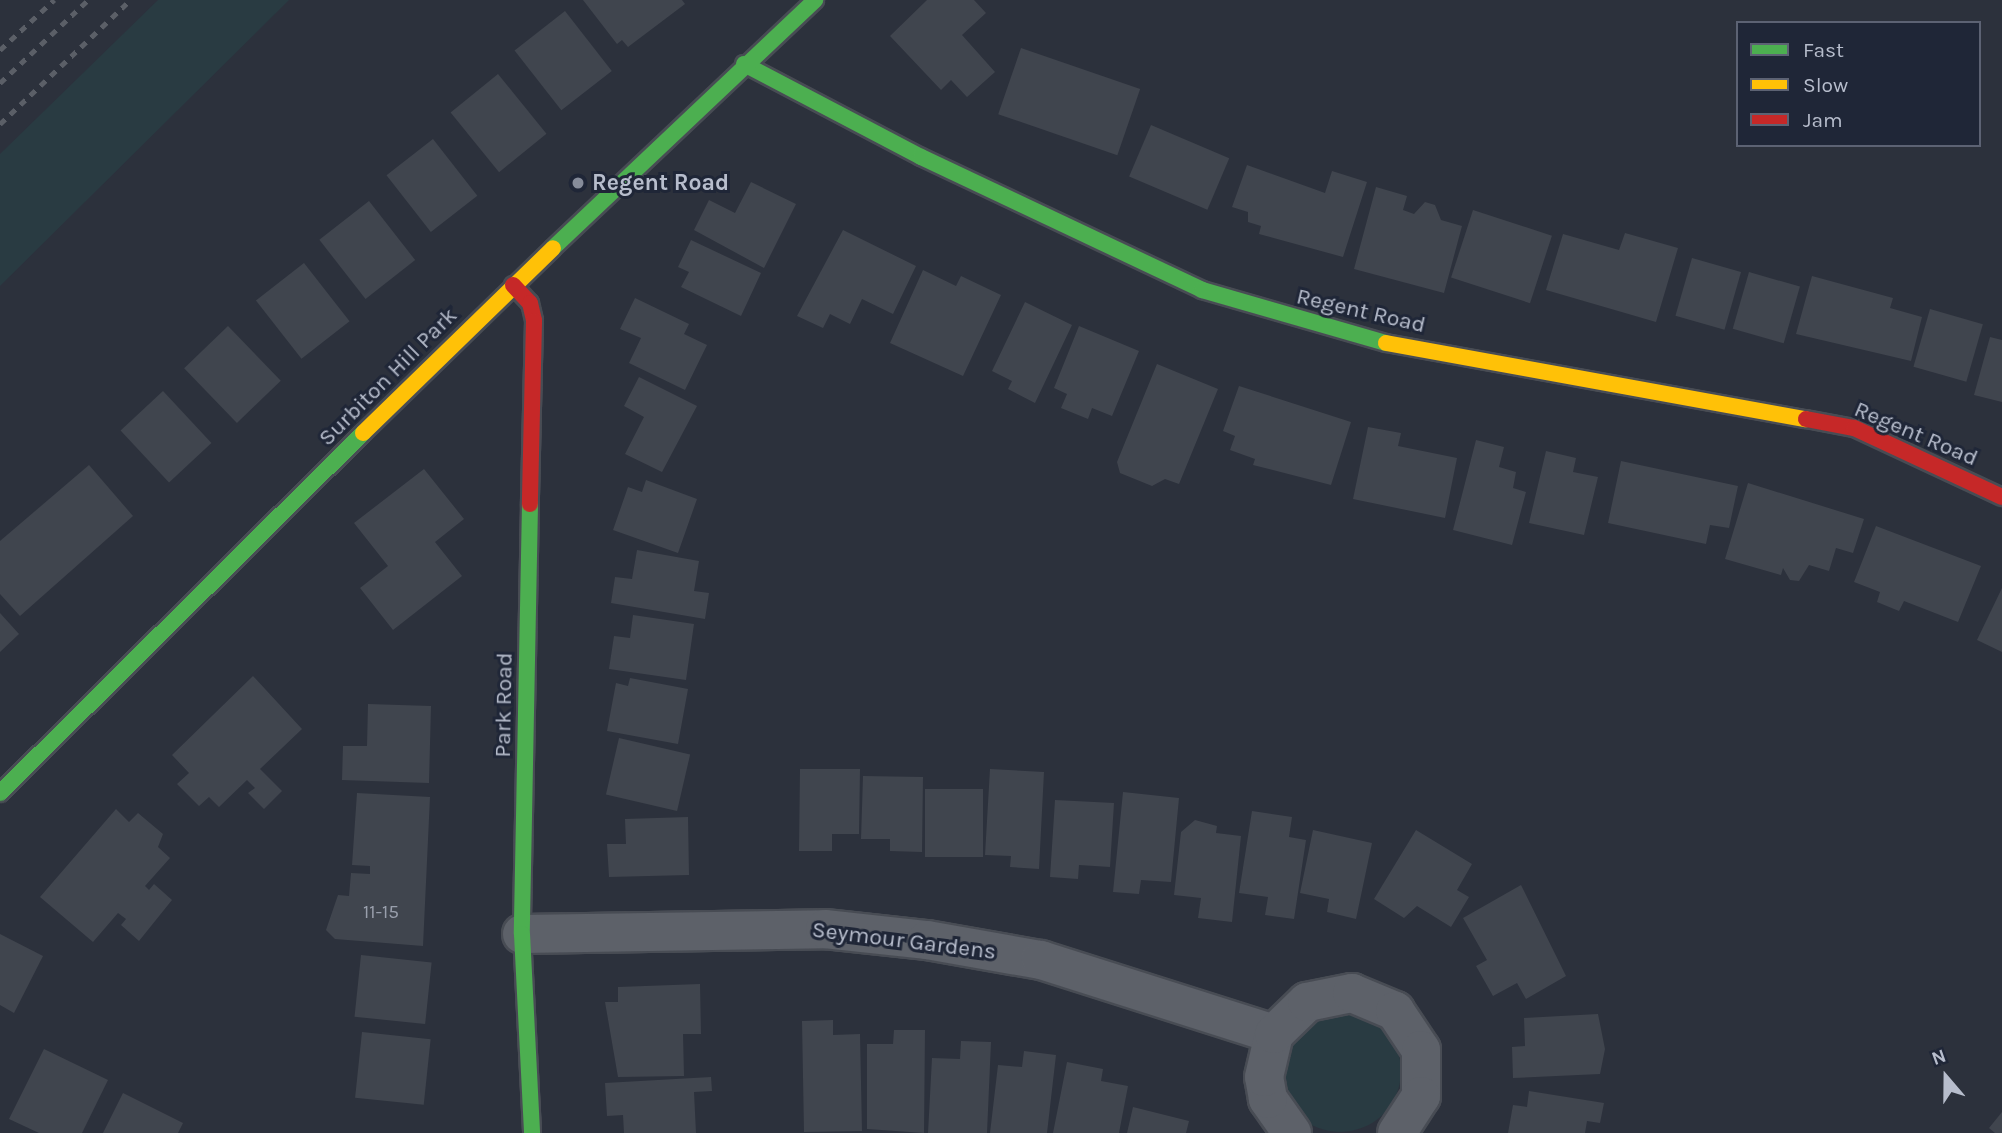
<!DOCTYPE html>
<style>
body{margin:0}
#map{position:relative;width:2002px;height:1133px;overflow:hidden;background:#2c313c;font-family:Karla,sans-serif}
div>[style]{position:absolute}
.green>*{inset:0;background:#293b42}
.round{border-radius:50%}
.building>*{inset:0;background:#40454e;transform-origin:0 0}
.roads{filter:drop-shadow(2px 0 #484c54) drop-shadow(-2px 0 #484c54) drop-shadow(0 2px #484c54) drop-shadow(0 -2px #484c54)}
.street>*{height:38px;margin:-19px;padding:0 19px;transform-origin:19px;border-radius:19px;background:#5d6169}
.fast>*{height:16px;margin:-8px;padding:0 8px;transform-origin:8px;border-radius:8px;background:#4caf50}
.slow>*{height:16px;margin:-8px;padding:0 8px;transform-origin:8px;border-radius:8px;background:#ffc107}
.jam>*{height:16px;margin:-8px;padding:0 8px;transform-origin:8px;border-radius:8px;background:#c62828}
.rail>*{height:5px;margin-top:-2.5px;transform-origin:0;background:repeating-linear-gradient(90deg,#5b5f67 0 7px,transparent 0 14px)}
.dots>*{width:19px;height:19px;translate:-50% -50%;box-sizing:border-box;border:4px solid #1f2637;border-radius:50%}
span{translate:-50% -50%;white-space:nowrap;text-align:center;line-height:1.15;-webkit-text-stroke:6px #1f2637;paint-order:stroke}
.number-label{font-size:19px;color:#999fac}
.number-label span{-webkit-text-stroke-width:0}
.poi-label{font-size:23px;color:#b7bdcc;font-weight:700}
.left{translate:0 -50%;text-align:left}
.street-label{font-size:23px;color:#b7bdcc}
.legend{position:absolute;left:1736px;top:21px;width:245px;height:126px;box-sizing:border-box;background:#1f2637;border:2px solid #5c6273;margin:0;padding:9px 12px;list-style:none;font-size:21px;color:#b7bdcc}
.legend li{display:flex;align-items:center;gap:14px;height:35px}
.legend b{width:35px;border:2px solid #5c6273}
.north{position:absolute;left:1911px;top:1042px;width:70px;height:70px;-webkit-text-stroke:5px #1f2637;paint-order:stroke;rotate:340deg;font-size:19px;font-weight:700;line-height:28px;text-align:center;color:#b7bdcc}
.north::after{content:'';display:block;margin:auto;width:24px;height:32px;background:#b7bdcc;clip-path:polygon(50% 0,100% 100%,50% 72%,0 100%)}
</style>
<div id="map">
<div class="green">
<i style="clip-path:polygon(158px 0,289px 0,0 286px,0 154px)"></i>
<i class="round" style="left:1279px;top:1010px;width:122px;height:122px"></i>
</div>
<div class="building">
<i style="clip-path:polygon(583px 0,682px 0,685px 4px,628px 47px,622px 40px,617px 44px)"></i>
<i style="clip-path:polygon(927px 0,974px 0,986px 13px,962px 35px,995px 72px,967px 97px,951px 80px,941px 90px,890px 36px)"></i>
<i style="left:565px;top:11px;width:76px;height:64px;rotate:52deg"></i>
<i style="left:1021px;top:48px;width:126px;height:70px;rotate:19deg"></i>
<i style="left:498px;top:74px;width:77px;height:61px;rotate:51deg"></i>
<i style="left:1151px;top:125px;width:85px;height:56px;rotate:23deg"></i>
<i style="left:433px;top:139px;width:72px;height:59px;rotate:52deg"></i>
<i style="clip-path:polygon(1247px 165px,1325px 193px,1332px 171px,1367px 182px,1343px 257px,1259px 234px,1261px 226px,1248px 222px,1248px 212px,1232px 207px)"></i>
<i style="clip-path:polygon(751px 182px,796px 204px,764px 268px,694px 230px,709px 200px,735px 213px)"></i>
<i style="clip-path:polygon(1376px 187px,1407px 196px,1403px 210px,1414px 214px,1425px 202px,1435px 205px,1441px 220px,1462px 226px,1444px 293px,1354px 269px)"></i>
<i style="left:369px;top:201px;width:75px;height:63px;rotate:52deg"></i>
<i style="left:1473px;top:210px;width:83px;height:71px;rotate:18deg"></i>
<i style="clip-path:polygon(843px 230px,916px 266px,893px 314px,862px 299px,850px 324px,830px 314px,823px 328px,797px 316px)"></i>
<i style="clip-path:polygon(1625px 233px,1678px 248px,1656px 322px,1546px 290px,1563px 234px,1619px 250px)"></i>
<i style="clip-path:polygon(691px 240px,761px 273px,741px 316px,681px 287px,689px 272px,678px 267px)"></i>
<i style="left:1692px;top:258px;width:51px;height:60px;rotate:16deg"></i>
<i style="left:304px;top:263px;width:74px;height:61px;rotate:52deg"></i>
<i style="clip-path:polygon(923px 270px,956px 286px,961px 276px,1001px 295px,963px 376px,890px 343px)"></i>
<i style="left:1749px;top:272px;width:53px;height:59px;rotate:16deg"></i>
<i style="clip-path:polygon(1812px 276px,1893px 298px,1890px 308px,1922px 317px,1911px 361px,1796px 334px)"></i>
<i style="clip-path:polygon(635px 298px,689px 324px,684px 334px,707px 345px,685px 390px,629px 363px,641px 338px,620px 329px)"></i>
<i style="clip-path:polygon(1025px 302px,1072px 325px,1035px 403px,1008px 389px,1012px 381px,992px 371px)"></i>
<i style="left:1930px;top:309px;width:55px;height:60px;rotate:16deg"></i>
<i style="left:228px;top:326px;width:76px;height:61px;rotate:46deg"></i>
<i style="clip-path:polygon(1079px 326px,1139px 351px,1112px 416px,1092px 408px,1088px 419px,1061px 408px,1067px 394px,1054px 388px)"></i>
<i style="clip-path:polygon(1990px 337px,2002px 340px,2002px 402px,1974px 395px)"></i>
<i style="clip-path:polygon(1157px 364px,1218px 389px,1179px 484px,1165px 479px,1152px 486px,1120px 473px,1117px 462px)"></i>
<i style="clip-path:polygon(639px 377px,697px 406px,662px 472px,625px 454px,644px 417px,624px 406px)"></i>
<i style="clip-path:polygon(1239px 386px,1351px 422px,1331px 485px,1253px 465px,1255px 459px,1230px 450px,1235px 436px,1223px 431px)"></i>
<i style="left:163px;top:391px;width:71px;height:58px;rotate:47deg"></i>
<i style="clip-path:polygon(1368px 427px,1401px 433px,1398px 446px,1457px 458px,1445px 518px,1353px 499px)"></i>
<i style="clip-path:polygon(1476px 440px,1504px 447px,1499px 467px,1516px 472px,1513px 488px,1526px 492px,1512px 545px,1453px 530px)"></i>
<i style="clip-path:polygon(1546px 451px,1576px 458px,1573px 472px,1598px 477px,1584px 535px,1529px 523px)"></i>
<i style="clip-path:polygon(1621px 461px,1738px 486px,1729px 528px,1710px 525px,1706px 544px,1608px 523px)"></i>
<i style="clip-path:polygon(89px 465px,133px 516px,20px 616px,0 594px,0 541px)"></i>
<i style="clip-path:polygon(424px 469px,464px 519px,435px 542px,462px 576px,393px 630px,360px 588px,388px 566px,354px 523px)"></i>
<i style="clip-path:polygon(646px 480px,697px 499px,678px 553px,613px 530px,628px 487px,642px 492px)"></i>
<i style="clip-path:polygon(1748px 483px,1864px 519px,1853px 553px,1836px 548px,1829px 571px,1809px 565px,1799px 581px,1790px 580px,1783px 568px,1781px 575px,1725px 559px)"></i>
<i style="clip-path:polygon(1876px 526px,1981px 566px,1958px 622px,1904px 601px,1899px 611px,1877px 602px,1880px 592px,1854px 582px)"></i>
<i style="clip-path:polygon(637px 550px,699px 561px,694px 591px,709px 593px,705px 619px,611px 603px,615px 577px,632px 579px)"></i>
<i style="clip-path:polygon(2002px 588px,2002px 652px,1977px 640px)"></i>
<i style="clip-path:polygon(0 613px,19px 634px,0 652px)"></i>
<i style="clip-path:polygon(633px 615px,694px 624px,686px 680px,609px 669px,614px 636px,630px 638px)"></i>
<i style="clip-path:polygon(253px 676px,302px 729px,260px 769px,282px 791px,264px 809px,248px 793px,255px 788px,247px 780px,219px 807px,209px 797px,199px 806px,177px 784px,189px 773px,172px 755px)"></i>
<i style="clip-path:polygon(630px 678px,688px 689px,678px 744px,607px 731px,616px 683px,628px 686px)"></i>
<i style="clip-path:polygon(368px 704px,431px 706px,429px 783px,342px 780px,343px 746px,367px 746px)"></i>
<i style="left:619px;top:738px;width:73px;height:58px;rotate:13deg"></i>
<i style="clip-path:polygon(800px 769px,860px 769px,859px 834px,832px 834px,832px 851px,799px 851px)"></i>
<i style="clip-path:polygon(990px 769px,1044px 772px,1039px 869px,1010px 867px,1011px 856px,985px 855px)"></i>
<i style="clip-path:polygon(863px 776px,923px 777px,922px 852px,890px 851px,890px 839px,861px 839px)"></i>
<i style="left:983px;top:789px;width:68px;height:58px;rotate:90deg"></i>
<i style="clip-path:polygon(1123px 792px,1179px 798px,1171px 882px,1141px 880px,1139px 894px,1113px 892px)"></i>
<i style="clip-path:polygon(357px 793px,430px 797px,423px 946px,335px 939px,326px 930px,338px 895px,349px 896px,351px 873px,370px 874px,370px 866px,352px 865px)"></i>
<i style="clip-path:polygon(1055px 800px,1114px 803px,1110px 867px,1079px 865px,1078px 879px,1050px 877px)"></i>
<i style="clip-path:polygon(116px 809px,129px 822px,138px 813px,163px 834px,158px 847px,170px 858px,145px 886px,149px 890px,154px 884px,172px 900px,139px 941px,121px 925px,126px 919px,118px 913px,93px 942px,40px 897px)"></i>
<i style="clip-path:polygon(1252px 811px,1292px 817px,1289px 837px,1306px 840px,1294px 919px,1265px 915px,1268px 897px,1239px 893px)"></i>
<i style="clip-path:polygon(688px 817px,689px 875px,609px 877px,607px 844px,626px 844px,625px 819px)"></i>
<i style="clip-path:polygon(1195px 820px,1217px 826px,1216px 833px,1241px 836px,1232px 922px,1198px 918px,1201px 898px,1174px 895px,1181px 832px)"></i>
<i style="clip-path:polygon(1313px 830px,1372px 843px,1356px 919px,1327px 912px,1329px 899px,1300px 893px)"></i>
<i style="clip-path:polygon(1416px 830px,1472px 864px,1457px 890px,1469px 897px,1451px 927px,1417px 906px,1404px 918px,1374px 899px)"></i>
<i style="clip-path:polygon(1521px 885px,1566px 976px,1526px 999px,1517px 983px,1493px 996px,1476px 966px,1487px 960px,1463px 918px)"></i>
<i style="clip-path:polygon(0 934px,43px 956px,14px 1013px,0 1005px)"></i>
<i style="left:361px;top:955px;width:71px;height:62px;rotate:6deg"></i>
<i style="clip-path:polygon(700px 984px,701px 1034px,683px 1034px,684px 1076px,618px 1077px,605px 1002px,618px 1002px,618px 987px)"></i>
<i style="clip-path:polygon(1598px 1014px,1605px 1049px,1600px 1074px,1513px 1078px,1512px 1047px,1525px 1046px,1524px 1018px)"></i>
<i style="clip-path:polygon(833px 1020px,833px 1035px,860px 1034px,862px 1131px,804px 1132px,802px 1021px)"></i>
<i style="clip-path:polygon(894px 1030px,925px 1030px,924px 1133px,867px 1129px,867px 1044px,893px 1044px)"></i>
<i style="left:362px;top:1032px;width:69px;height:66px;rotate:6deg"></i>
<i style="clip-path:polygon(961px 1041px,991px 1042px,987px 1133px,928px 1133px,932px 1058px,960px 1059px)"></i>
<i style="clip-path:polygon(44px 1049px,108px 1080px,82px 1133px,39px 1133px,9px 1119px)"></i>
<i style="clip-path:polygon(1024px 1051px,1056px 1055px,1047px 1133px,990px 1133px,998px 1065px,1022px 1067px)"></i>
<i style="clip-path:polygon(1067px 1062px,1103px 1069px,1101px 1081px,1128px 1086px,1119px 1133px,1053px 1133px)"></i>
<i style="clip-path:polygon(711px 1077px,712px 1091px,694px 1092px,696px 1133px,624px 1133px,623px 1115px,607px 1116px,605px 1083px)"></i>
<i style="clip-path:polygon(1529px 1091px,1604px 1103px,1600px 1123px,1587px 1121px,1585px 1133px,1508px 1133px,1513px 1105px,1527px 1107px)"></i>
<i style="clip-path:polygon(123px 1093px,183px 1123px,178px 1133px,103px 1133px)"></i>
<i style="clip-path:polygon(1133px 1107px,1189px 1121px,1186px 1133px,1127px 1133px)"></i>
<i style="clip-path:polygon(2002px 1112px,2002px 1133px,1995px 1133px,1989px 1128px)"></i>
</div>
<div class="roads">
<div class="street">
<i style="left:522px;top:934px;width:303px;rotate:-0.9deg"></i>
<i style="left:825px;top:929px;width:103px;rotate:6.2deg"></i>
<i style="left:927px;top:940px;width:116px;rotate:10deg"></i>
<i style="left:1041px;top:960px;width:244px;rotate:17.6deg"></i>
<i style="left:1292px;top:1133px;width:42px;rotate:-125.2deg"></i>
<i style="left:1268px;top:1099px;width:22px;rotate:-100deg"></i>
<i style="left:1264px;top:1077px;width:44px;rotate:-76.9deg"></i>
<i style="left:1274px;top:1034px;width:46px;rotate:-44.1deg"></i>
<i style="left:1307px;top:1002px;width:46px;rotate:-11.3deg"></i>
<i style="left:1352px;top:993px;width:47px;rotate:22.7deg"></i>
<i style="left:1395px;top:1011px;width:47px;rotate:56.3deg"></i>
<i style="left:1421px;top:1050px;width:46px;rotate:90deg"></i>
<i style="left:1421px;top:1096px;width:44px;rotate:123deg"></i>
</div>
<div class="fast">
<i style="left:744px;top:64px;width:200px;rotate:27.7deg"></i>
<i style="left:921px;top:157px;width:311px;rotate:25.3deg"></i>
<i style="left:1202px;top:290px;width:191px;rotate:16.1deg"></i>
<i style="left:553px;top:248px;width:361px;rotate:-43.4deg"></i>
<i style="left:530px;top:504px;width:430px;rotate:91.1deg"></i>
<i style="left:522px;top:934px;width:199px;rotate:87.1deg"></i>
<i style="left:0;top:793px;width:511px;rotate:-44.76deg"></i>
</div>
<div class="slow">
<i style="left:1386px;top:343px;width:427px;rotate:10.3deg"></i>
<i style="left:363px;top:433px;width:265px;rotate:-44.2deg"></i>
</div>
<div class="jam">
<i style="left:513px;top:285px;width:25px;rotate:47deg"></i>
<i style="left:530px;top:303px;width:18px;rotate:77deg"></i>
<i style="left:534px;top:321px;width:183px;rotate:91.3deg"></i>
<i style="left:1806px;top:419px;width:49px;rotate:10.6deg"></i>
<i style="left:1854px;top:428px;width:163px;rotate:25deg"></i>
</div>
</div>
<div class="rail">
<i style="left:0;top:50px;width:74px;rotate:-42.8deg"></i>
<i style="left:0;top:83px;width:121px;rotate:-43.3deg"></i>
<i style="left:0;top:124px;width:180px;rotate:-43.6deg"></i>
</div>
<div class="dots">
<i style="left:578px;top:183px;background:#868c9a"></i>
</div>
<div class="number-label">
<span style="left:381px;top:913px">11-15</span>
</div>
<div class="poi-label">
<span class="left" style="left:592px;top:183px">Regent Road</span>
</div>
<div class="street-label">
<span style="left:1361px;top:311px;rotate:13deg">Regent Road</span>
<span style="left:388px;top:377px;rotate:-45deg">Surbiton Hill Park</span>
<span style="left:1916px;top:434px;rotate:23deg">Regent Road</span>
<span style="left:504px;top:705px;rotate:-89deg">Park Road</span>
<span style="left:904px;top:941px;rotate:7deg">Seymour Gardens</span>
</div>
<ul class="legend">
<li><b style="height:9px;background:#4caf50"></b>Fast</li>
<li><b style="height:9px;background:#ffc107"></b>Slow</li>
<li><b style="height:9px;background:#c62828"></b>Jam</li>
</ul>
<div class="north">N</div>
</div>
